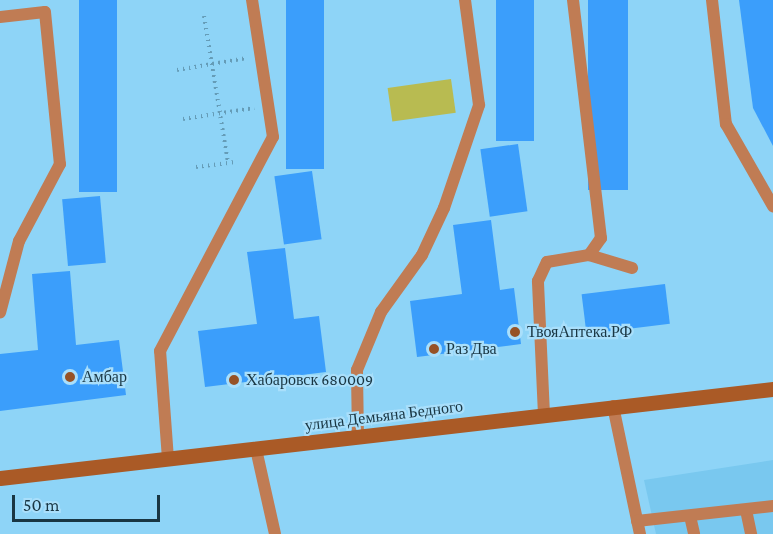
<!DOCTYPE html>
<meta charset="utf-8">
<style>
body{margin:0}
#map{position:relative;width:773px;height:534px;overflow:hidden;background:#8ed4f7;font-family:"Crimson Pro",serif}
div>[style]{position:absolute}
.built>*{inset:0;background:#79c8ef}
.green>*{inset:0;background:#b8bb51;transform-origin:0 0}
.building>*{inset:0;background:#3b9efb;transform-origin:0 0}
.path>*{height:4px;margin-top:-2px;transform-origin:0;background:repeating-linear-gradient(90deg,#659cb7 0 1.5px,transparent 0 6px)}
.lane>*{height:12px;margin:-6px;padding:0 6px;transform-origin:6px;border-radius:6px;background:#c07c54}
.secondary>*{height:15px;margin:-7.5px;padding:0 7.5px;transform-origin:7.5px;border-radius:7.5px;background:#aa5a26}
.dots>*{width:16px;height:16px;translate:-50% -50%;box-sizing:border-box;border:3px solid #a9dffb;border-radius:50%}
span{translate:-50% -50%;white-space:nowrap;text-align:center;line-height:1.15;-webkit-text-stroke:4.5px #a9dffb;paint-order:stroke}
.poi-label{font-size:16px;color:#193643}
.left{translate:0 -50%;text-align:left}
.street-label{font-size:16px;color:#193643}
.scale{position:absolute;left:12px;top:495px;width:148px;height:27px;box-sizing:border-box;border:3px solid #193643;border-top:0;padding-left:8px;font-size:18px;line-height:21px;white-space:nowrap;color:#193643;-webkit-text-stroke:4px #a9dffb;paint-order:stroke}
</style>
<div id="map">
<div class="built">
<i style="clip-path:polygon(773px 460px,773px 534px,656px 534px,644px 480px)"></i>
</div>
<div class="green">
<i style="left:451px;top:79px;width:34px;height:64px;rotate:82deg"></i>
</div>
<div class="building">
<i style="left:79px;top:0;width:38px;height:192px"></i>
<i style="left:286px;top:0;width:38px;height:169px"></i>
<i style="left:496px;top:0;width:38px;height:141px"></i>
<i style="left:588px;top:0;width:40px;height:190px"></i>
<i style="clip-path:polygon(739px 0,773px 0,773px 146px,753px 108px)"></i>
<i style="left:518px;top:144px;width:68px;height:38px;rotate:82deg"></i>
<i style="left:312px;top:171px;width:69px;height:38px;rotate:82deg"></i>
<i style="left:100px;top:196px;width:67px;height:38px;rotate:85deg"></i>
<i style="clip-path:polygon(491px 220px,500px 290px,514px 288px,521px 344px,417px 357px,410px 301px,462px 294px,453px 225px)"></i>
<i style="clip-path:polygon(285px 248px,294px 319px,319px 316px,326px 372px,205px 387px,198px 331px,257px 324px,247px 252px)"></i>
<i style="clip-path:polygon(70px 271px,76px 345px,119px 340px,126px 395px,0 411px,0 354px,38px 350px,32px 274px)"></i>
<i style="left:665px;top:284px;width:40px;height:84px;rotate:83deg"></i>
</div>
<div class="path">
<i style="left:204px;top:16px;width:149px;rotate:80.7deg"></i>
<i style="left:177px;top:70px;width:71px;rotate:-9.7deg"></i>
<i style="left:183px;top:119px;width:72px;rotate:-8.8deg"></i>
<i style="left:196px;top:167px;width:40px;rotate:-7.1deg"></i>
</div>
<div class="lane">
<i style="left:573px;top:0;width:240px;rotate:83.3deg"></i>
<i style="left:601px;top:238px;width:21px;rotate:125deg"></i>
<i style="left:712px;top:0;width:125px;rotate:83.6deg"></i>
<i style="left:726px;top:124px;width:95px;rotate:60.2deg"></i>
<i style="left:0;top:17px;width:45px;rotate:-6.3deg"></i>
<i style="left:45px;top:12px;width:153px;rotate:84.4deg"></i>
<i style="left:60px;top:164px;width:87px;rotate:118deg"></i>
<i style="left:19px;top:241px;width:74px;rotate:104.8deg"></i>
<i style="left:613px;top:406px;width:131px;rotate:78.1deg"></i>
<i style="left:544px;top:415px;width:134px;rotate:-92.6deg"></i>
<i style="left:538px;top:281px;width:21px;rotate:-65deg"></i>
<i style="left:547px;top:262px;width:43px;rotate:-9.5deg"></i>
<i style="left:589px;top:255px;width:45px;rotate:16.8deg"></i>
<i style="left:358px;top:437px;width:67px;rotate:-90.9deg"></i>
<i style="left:357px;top:370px;width:63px;rotate:-67.5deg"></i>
<i style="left:381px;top:312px;width:70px;rotate:-54.3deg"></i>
<i style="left:422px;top:255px;width:52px;rotate:-64.9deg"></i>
<i style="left:444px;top:208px;width:109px;rotate:-71.2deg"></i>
<i style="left:479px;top:105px;width:106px;rotate:-97.6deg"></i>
<i style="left:256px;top:449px;width:87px;rotate:77.4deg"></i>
<i style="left:168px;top:459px;width:108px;rotate:-94.2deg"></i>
<i style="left:160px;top:351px;width:242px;rotate:-62.2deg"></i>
<i style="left:273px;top:137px;width:139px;rotate:-98.7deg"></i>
<i style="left:746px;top:510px;width:25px;rotate:78deg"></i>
<i style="left:690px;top:516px;width:18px;rotate:77deg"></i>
<i style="left:637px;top:521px;width:137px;rotate:-6.3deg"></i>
</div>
<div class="secondary">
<i style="left:0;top:478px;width:778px;rotate:-6.57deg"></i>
</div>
<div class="dots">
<i style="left:515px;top:332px;background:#965226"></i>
<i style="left:434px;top:349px;background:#965226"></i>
<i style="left:70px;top:377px;background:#965226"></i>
<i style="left:234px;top:380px;background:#965226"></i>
</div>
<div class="poi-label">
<span class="left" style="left:527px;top:332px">ТвояАптека.РФ</span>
<span class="left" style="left:446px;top:349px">Раз Два</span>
<span class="left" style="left:82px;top:377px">Амбар</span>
<span class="left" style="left:246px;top:380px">Хабаровск 680009</span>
</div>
<div class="street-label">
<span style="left:384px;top:416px;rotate:-7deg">улица Демьяна Бедного</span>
</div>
<div class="scale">50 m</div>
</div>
